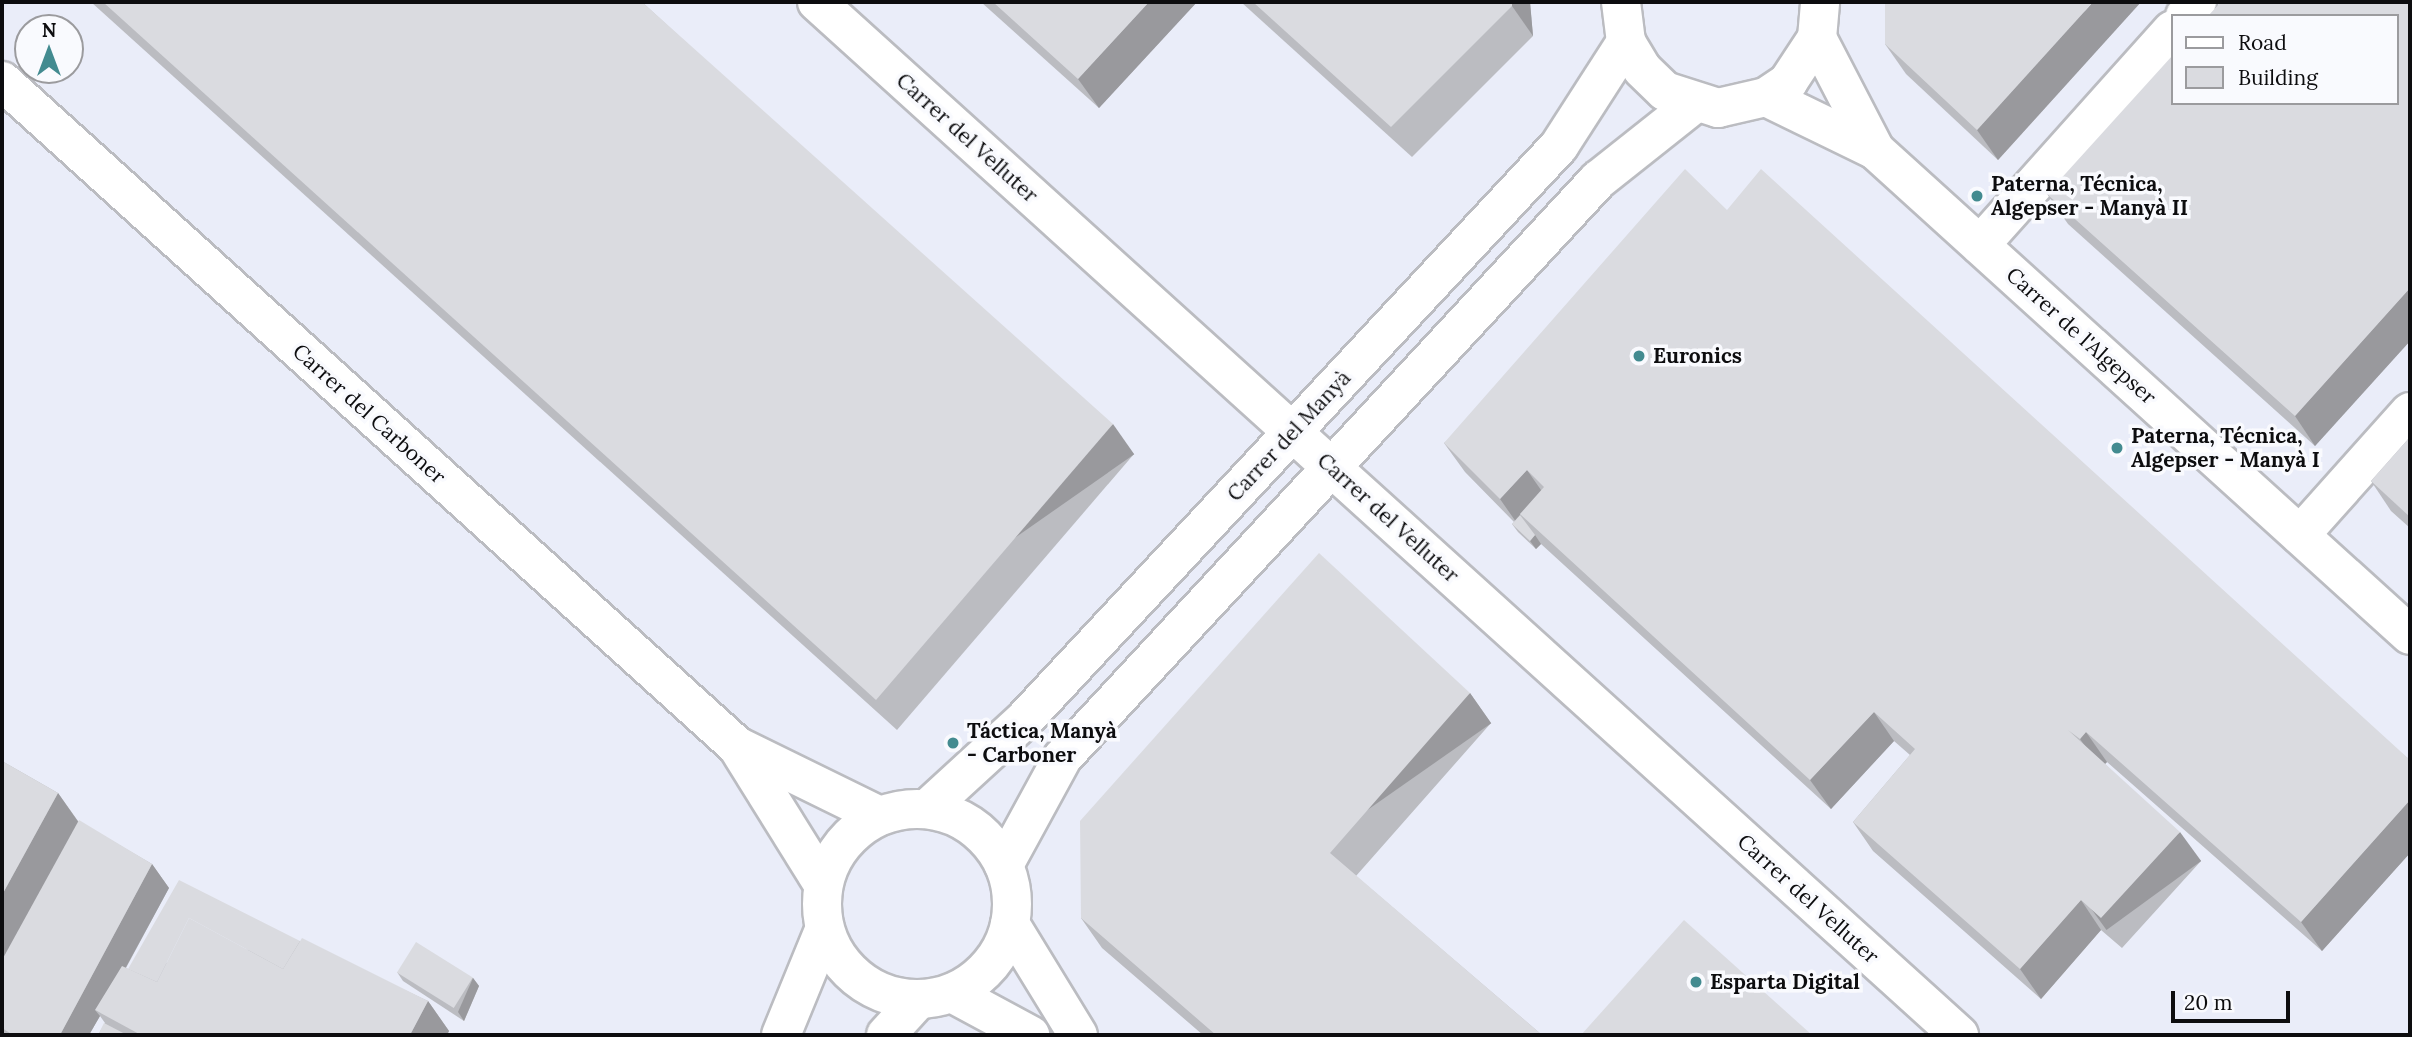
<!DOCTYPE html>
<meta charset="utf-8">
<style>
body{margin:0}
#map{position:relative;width:2412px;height:1037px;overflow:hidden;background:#f9fafe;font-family:Lora,serif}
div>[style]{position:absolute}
.built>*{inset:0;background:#eaedf9}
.roads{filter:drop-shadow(2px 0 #bbbcc1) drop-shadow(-2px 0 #bbbcc1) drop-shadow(0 2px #bbbcc1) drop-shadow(0 -2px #bbbcc1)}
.minor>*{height:38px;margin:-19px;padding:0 19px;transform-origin:19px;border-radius:19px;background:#fff}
.minor>.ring{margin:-19px;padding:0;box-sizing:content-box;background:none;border:38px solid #fff;border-radius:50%}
.wall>*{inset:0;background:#bbbcc1}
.shaded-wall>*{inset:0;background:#99999d;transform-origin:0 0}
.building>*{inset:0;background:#dadbe0;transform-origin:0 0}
.dots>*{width:19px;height:19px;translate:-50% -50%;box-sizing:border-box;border:4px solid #f9fafe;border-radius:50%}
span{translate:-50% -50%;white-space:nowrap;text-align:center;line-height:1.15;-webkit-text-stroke:7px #f9fafe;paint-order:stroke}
.street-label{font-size:21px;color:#0d0d0f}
.poi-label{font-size:21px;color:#0d0d0f;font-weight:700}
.left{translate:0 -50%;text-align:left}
.frame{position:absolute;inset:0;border:4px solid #0d0d0f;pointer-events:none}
.legend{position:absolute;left:2171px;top:14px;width:228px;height:91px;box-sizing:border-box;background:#f9fafe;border:2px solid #9b9b9e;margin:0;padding:9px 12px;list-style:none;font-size:21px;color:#0d0d0f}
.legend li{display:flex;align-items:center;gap:14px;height:35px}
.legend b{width:35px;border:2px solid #9b9b9e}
.north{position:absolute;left:14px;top:14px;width:70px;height:70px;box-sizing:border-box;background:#f9fafe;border:2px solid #9b9b9e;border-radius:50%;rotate:0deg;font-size:19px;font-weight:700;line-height:28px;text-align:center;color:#0d0d0f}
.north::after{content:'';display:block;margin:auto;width:24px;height:32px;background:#438b90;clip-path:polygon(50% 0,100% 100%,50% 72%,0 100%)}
.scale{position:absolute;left:2171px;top:991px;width:119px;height:32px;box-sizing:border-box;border:4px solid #0d0d0f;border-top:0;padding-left:9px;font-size:21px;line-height:24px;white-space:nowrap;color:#0d0d0f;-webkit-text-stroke:5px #f9fafe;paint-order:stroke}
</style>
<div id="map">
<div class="built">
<i style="clip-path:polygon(evenodd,2px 2px,2410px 2px,2410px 1035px,2px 1035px,2px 2px,2172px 16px,2396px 16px,2396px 103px,2172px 103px,2172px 16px,2px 2px,28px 28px,70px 28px,70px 70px,28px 70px,28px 28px)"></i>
</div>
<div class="roads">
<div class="minor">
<i style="left:817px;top:2px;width:1540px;rotate:42.13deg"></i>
<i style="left:1621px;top:2px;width:40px;rotate:82.9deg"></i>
<i style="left:1626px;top:42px;width:31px;rotate:59deg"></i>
<i style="left:1642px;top:69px;width:32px;rotate:44deg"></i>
<i style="left:1665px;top:91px;width:56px;rotate:17.8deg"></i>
<i style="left:1718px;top:108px;width:49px;rotate:-12.9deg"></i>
<i style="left:1766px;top:97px;width:27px;rotate:-34deg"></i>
<i style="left:1788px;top:82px;width:53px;rotate:-56.6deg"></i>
<i style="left:1817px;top:38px;width:36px;rotate:-85deg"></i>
<i style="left:2185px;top:16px;width:18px;rotate:-49deg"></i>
<i style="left:1817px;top:38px;width:126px;rotate:62.6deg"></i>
<i style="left:2px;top:81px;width:991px;rotate:42.14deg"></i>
<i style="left:737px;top:746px;width:163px;rotate:58.1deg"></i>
<i style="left:1766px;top:97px;width:121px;rotate:25.9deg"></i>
<i style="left:1875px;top:150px;width:722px;rotate:42.19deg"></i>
<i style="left:1980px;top:245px;width:288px;rotate:-48.2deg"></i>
<i style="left:2300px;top:535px;width:165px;rotate:-48.2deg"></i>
<i style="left:737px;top:746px;width:159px;rotate:26.1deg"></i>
<i class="ring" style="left:822px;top:809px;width:152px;height:152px"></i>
<i style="left:927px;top:809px;width:132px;rotate:-42.5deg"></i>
<i style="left:1024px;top:720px;width:785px;rotate:-47.01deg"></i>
<i style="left:1559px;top:146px;width:124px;rotate:-57.2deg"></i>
<i style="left:1004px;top:865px;width:123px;rotate:-61.4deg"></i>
<i style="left:1063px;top:757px;width:787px;rotate:-47.16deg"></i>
<i style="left:1598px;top:180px;width:122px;rotate:-38.4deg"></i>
<i style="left:1010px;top:924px;width:130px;rotate:58.5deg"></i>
<i style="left:952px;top:993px;width:89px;rotate:28.3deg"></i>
<i style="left:781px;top:1035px;width:113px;rotate:-67.7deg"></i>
<i style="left:886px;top:1035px;width:47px;rotate:-47.6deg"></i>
</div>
</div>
<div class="wall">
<i style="clip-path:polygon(91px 2px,642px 2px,1134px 454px,897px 730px)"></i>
<i style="clip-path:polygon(981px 2px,1197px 2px,1099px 108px)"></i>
<i style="clip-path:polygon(1241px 2px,1530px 2px,1533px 36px,1412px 157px)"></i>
<i style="clip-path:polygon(2141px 2px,1998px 160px,1906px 74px,1885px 44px)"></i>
<i style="clip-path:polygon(2410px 2px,2410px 341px,2315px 446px,2068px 224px,2047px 194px)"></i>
<i style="clip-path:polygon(1727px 210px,2410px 760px,2410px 853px,2322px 951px,2107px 762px,2105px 764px,2201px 861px,2122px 948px,2101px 930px,2041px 999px,1873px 851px,1853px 822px,1910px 755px,1894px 741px,1831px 809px,1541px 544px,1536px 549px,1518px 532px,1512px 524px,1514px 522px,1465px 472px,1444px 443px)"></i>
<i style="clip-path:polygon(2410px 437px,2410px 528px,2391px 511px,2371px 481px)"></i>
<i style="clip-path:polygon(1470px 693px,1491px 723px,1356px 876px,1542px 1035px,1203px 1035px,1102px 948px,1081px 918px)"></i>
<i style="clip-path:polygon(2px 761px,58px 793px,78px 821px,152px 864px,169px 888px,126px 968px,128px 969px,300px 941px,428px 1001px,449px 1031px,447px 1035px,98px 1035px,105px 1023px,100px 1016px,89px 1035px,2px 1035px)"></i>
<i style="clip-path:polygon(397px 972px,473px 978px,479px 986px,464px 1021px,403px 981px)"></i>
</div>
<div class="shaded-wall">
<i style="clip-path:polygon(1149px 2px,1197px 2px,1099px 108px,1078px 79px)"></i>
<i style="clip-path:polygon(1512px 2px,1530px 2px,1533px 36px,1512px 6px)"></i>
<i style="clip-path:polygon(2093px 2px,2141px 2px,1998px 160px,1977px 130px)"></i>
<i style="clip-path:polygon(2410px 288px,2410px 341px,2315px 446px,2295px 416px)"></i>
<i style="left:1113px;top:424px;width:37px;height:364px;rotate:55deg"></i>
<i style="clip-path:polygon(1527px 470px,1548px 500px,1520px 514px,1521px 529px,1500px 499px)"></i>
<i style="clip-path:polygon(1535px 535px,1541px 544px,1536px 549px,1530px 541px)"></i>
<i style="left:1470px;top:693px;width:37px;height:213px;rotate:55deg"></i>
<i style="clip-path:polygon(1874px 712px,1894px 741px,1831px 809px,1810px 780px)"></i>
<i style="clip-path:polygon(2086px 732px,2107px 762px,2101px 768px,2080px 739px)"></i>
<i style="clip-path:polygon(58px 793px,79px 823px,2px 962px,2px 895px)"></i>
<i style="clip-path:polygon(2410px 800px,2410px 853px,2322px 951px,2301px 922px)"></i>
<i style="left:2180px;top:832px;width:36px;height:117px;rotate:54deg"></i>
<i style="clip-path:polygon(152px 864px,169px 888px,101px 1013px,95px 1010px,100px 1016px,89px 1035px,60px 1035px)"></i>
<i style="clip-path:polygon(2081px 900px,2101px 930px,2041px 999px,2020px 969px)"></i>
<i style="clip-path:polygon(473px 978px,479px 986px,464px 1021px,458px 1012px)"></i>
<i style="clip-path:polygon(428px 1001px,449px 1031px,447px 1035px,410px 1035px)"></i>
</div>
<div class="building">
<i style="clip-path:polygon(103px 2px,642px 2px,1113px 424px,876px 700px)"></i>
<i style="clip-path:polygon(993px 2px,1149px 2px,1078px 79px)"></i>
<i style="clip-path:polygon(1253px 2px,1512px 2px,1512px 6px,1391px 127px)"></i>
<i style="clip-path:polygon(1885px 2px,2093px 2px,1977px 130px,1885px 44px)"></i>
<i style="clip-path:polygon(2221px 2px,2410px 2px,2410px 288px,2295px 416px,2047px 194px,2172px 56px,2172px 103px,2396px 103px,2396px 16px,2208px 16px)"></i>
<i style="clip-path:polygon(1685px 169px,1727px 210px,1761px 169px,2410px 760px,2410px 800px,2301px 922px,2086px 732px,2080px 739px,2068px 730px,2180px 832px,2101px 918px,2081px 900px,2020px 969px,1853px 822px,1915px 749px,1874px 712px,1810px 780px,1520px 514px,1544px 487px,1527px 470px,1500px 499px,1444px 443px)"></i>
<i style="clip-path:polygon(2410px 437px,2410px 517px,2371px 481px)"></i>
<i style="clip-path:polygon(1520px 515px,1535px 535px,1530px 541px,1512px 524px)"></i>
<i style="clip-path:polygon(1319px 553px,1470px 693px,1330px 853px,1542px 1035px,1216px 1035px,1081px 918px,1080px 821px)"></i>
<i style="clip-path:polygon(2px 761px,58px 793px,2px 895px)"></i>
<i style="clip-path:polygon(79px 820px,152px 864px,60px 1035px,13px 1035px,2px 1028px,2px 960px)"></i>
<i style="clip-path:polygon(179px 880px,300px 941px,283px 969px,189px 918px,157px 982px,128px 969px)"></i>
<i style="clip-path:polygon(189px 918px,283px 969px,302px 938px,428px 1001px,410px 1035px,141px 1035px,95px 1010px,122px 966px,157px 982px)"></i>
<i style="clip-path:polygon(1684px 920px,1812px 1035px,1581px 1035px)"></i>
<i style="left:416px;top:942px;width:67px;height:36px;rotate:32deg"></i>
<i style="clip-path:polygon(104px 1023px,127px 1035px,98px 1035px)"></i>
</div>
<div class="dots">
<i style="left:1977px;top:196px;background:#438b90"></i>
<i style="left:1639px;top:356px;background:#438b90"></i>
<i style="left:2117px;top:448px;background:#438b90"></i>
<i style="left:953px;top:743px;background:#438b90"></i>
<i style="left:1696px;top:982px;background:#438b90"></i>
</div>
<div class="street-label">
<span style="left:967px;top:138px;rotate:42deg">Carrer del Velluter</span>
<span style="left:2081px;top:336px;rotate:42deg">Carrer de l'Algepser</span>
<span style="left:369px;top:414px;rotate:42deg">Carrer del Carboner</span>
<span style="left:1289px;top:436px;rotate:-47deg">Carrer del Manyà</span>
<span style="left:1388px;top:518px;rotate:42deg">Carrer del Velluter</span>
<span style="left:1808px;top:899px;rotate:42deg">Carrer del Velluter</span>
</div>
<div class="poi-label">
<span class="left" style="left:1991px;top:196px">Paterna, Técnica,<br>Algepser - Manyà II</span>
<span class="left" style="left:1653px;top:356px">Euronics</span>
<span class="left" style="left:2131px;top:448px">Paterna, Técnica,<br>Algepser - Manyà I</span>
<span class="left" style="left:967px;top:743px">Táctica, Manyà<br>- Carboner</span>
<span class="left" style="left:1710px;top:982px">Esparta Digital</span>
</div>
<div class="frame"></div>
<ul class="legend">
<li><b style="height:9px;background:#fff"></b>Road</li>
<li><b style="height:19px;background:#dadbe0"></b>Building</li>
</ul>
<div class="north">N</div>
<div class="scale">20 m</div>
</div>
